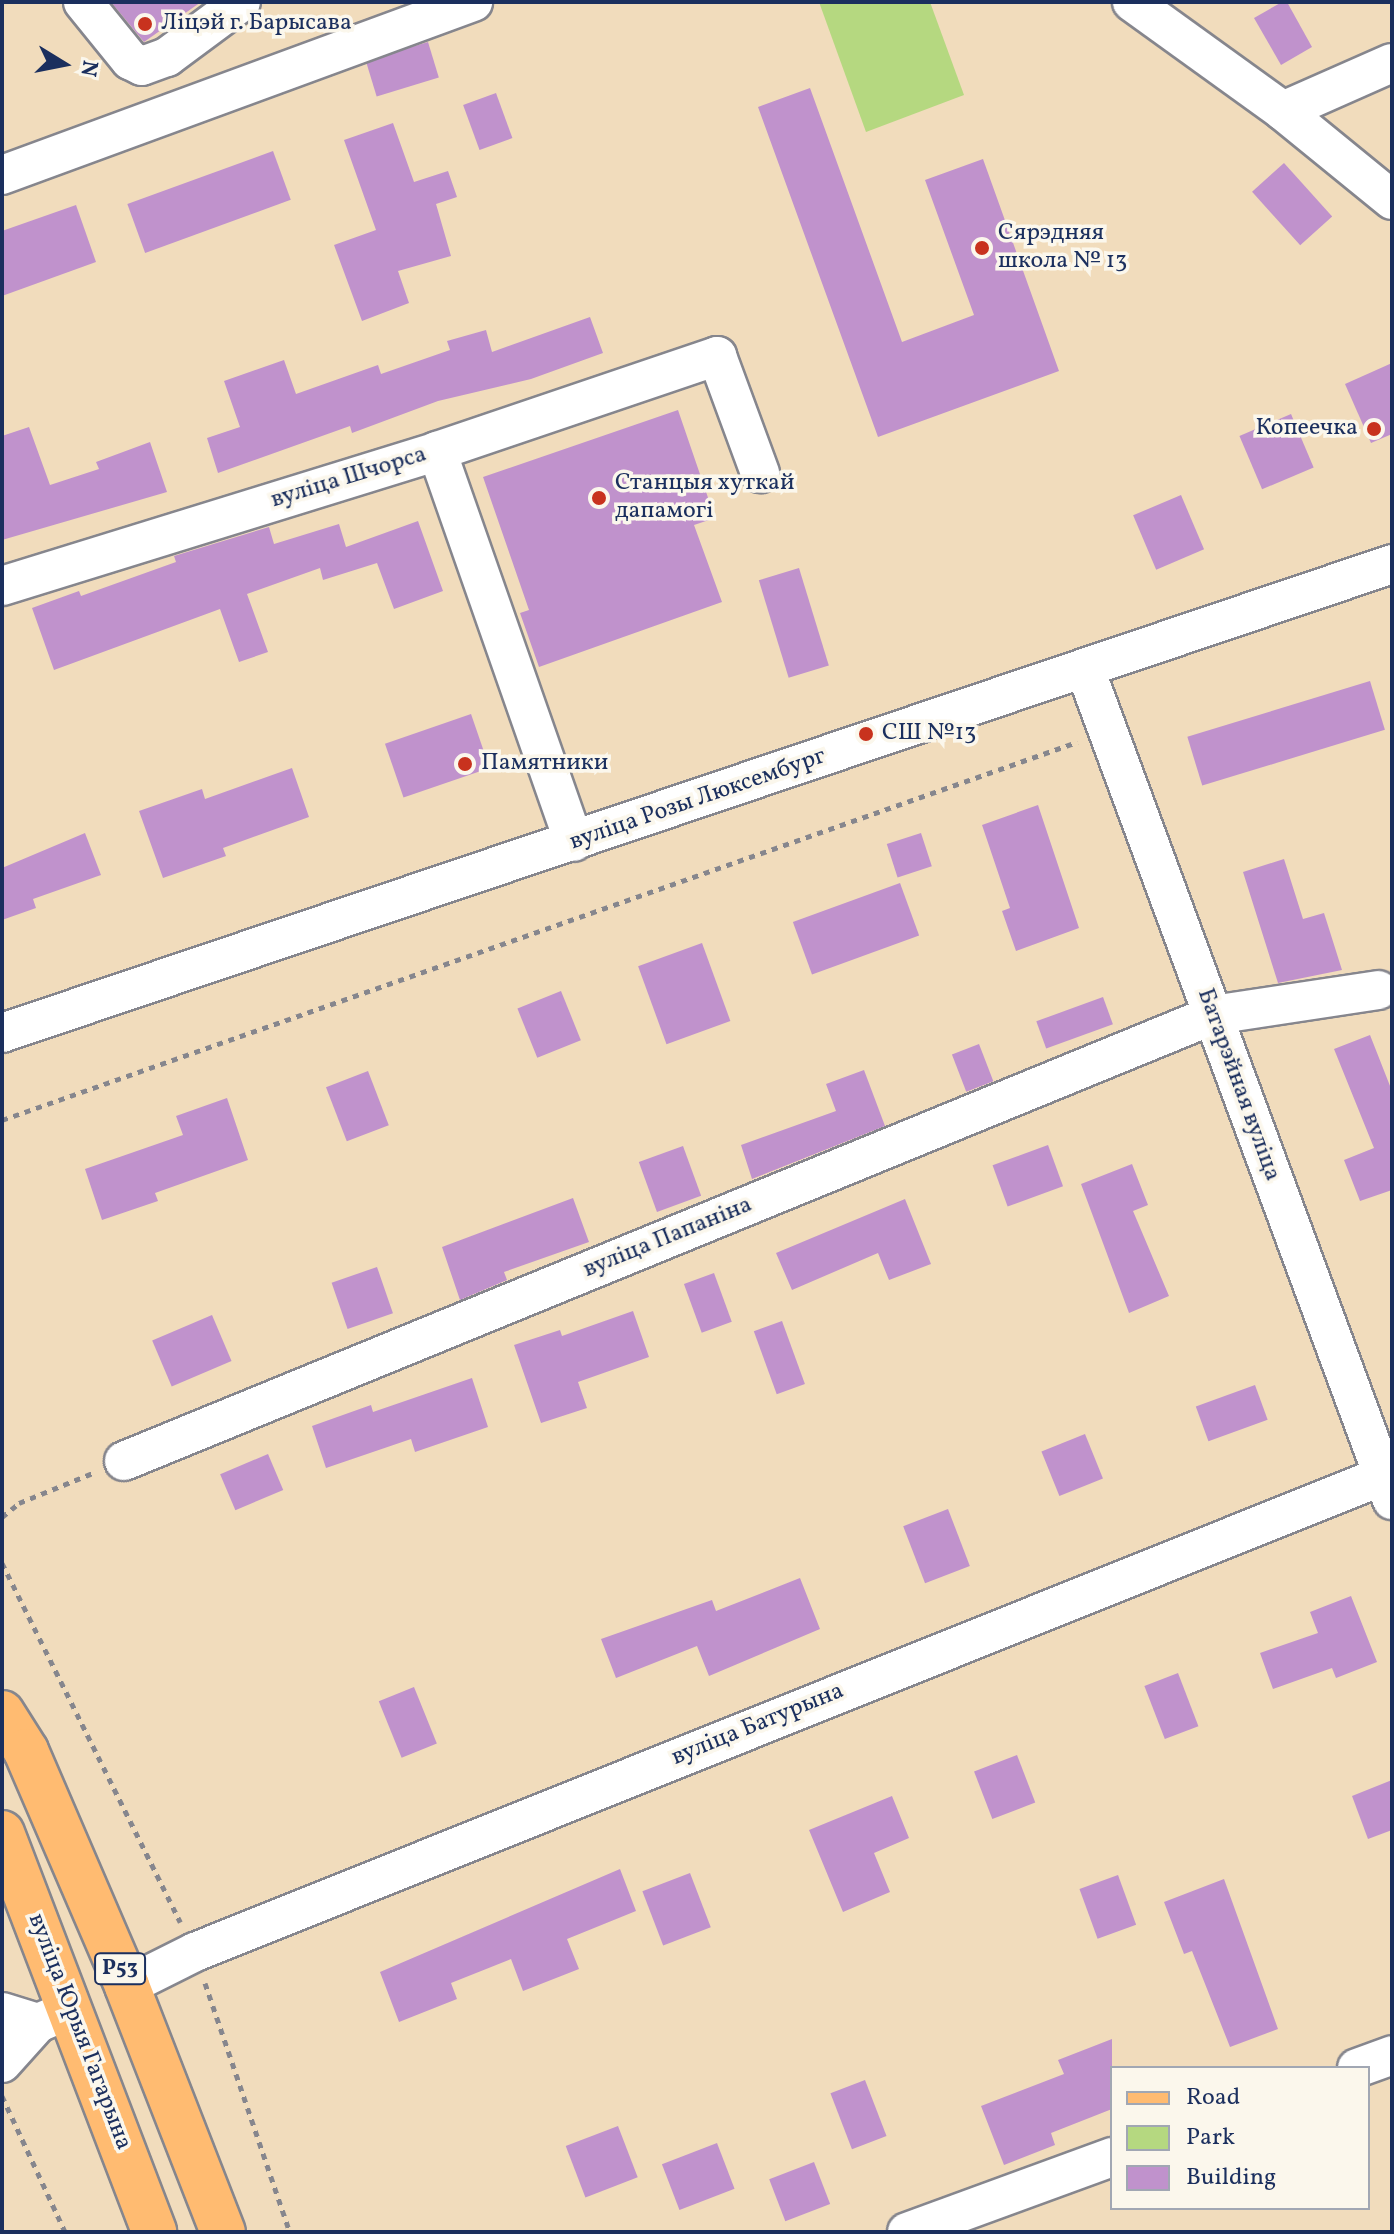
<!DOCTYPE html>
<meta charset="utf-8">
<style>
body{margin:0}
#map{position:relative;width:1394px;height:2234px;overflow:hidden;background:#f1dcbc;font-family:Vollkorn,serif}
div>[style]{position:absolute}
.green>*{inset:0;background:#b5d880}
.building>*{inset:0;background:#c092cc;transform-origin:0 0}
.path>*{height:5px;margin-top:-2.5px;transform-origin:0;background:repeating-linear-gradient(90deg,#86868d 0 6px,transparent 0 12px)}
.roads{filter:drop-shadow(2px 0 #86868d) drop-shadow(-2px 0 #86868d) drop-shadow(0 2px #86868d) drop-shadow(0 -2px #86868d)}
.minor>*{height:38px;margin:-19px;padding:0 19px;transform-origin:19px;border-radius:19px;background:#fff}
.major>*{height:44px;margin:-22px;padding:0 22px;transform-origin:22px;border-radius:22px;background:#ffbb71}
.dots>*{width:22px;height:22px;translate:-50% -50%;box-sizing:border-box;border:4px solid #fbf7ec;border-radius:50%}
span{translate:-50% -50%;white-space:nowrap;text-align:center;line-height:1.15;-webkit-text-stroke:7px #fbf7ec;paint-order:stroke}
.shield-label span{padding:2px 6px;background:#fbf7ec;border:2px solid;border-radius:6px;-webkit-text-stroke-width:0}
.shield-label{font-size:22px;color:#1b2f5e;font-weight:700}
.poi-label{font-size:24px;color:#1b2f5e}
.left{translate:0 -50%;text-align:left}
.right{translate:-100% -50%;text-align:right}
.street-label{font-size:24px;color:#1b2f5e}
.frame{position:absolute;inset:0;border:4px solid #1b2f5e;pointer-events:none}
.legend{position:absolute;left:1110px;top:2066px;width:260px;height:144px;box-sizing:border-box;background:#fbf7ec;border:2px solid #a1a7b3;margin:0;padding:10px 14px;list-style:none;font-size:24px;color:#1b2f5e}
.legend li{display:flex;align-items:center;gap:16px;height:40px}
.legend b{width:40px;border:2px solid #a1a7b3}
.north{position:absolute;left:24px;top:24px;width:80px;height:80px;-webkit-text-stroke:6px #fbf7ec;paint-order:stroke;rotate:100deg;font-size:22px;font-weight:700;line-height:32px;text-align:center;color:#1b2f5e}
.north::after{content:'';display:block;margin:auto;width:28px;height:36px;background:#1b2f5e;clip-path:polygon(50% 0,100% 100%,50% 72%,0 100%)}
</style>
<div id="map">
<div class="green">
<i style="clip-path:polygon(819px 2px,930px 2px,964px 95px,866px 132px)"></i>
</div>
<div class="building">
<i style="clip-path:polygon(111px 2px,201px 2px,144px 42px)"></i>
<i style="clip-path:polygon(1282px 2px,1287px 2px,1312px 47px,1281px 65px,1254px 18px)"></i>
<i style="left:428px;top:42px;width:37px;height:65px;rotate:73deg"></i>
<i style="clip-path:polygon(810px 88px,902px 342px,974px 315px,925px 180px,983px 159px,1059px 371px,878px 437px,758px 107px)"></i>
<i style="left:496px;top:93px;width:48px;height:35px;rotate:70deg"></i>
<i style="clip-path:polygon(393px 123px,414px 182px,448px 171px,457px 197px,436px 204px,451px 256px,398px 271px,409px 303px,362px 321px,334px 245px,376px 230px,344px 140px)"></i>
<i style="left:273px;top:151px;width:52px;height:155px;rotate:70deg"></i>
<i style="left:1284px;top:163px;width:72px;height:43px;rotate:48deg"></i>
<i style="clip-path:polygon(76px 205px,96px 262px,2px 296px,2px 231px)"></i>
<i style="clip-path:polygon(590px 317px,603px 353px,531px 379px,438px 401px,352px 433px,350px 426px,218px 473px,207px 438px,240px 427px,224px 381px,284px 360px,296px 394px,378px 365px,381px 374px,450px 350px,447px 341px,486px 330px,492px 352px)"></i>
<i style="clip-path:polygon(1392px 363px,1392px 434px,1371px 443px,1345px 384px)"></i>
<i style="clip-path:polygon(678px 410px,715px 518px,694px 525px,722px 602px,539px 667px,520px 613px,529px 610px,483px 477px)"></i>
<i style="left:1291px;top:414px;width:58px;height:56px;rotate:67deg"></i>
<i style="clip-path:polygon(29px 427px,50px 485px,99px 469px,96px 462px,150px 442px,167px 492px,2px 540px,2px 436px)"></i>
<i style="left:1181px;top:495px;width:59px;height:52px;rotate:67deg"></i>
<i style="clip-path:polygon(418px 521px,443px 591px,394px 609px,377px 563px,323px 580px,320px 568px,247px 594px,268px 652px,239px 662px,220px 609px,54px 670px,32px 608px,79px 591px,81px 596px,176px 562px,174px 556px,269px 527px,274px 544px,339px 524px,346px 547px)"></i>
<i style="left:799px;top:568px;width:102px;height:42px;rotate:73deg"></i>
<i style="left:1370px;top:681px;width:51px;height:191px;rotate:73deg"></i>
<i style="left:471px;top:714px;width:57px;height:91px;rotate:71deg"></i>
<i style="clip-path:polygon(292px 768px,309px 817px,223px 848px,226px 856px,163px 878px,139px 811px,202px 789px,205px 799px)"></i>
<i style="clip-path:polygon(1038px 805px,1079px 928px,1016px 951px,1002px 911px,1010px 908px,982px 825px)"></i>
<i style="clip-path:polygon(85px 833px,101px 875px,33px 899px,36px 908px,2px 920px,2px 868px)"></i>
<i style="left:921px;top:833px;width:35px;height:36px;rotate:72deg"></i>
<i style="clip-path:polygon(1284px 859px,1303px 919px,1324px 913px,1342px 970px,1278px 983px,1243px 872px)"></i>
<i style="left:900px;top:883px;width:56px;height:114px;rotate:70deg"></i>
<i style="left:702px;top:943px;width:83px;height:68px;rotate:70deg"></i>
<i style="left:561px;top:991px;width:53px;height:47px;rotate:68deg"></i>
<i style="left:1103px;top:997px;width:29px;height:71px;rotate:70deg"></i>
<i style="clip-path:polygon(1370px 1035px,1392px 1091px,1392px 1190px,1360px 1201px,1344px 1160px,1374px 1148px,1334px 1049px)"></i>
<i style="left:979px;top:1044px;width:40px;height:29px;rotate:69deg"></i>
<i style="clip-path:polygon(864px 1070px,885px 1126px,752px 1179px,741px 1145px,836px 1111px,826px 1084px)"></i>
<i style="left:368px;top:1071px;width:58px;height:45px;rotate:69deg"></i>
<i style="clip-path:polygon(227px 1098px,248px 1160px,155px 1193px,158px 1201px,102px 1220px,85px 1169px,183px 1135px,176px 1116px)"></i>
<i style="left:1048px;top:1145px;width:44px;height:59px;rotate:70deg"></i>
<i style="left:683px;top:1146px;width:53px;height:47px;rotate:70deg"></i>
<i style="clip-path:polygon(1132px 1164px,1148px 1205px,1133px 1211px,1169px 1296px,1129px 1313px,1081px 1184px)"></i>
<i style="clip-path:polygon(573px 1198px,589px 1242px,504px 1272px,507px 1280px,460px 1300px,442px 1247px)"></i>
<i style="clip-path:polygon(905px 1199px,931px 1264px,889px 1280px,878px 1253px,792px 1290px,776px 1253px)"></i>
<i style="left:377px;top:1267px;width:49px;height:48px;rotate:71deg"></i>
<i style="left:714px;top:1273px;width:52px;height:32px;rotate:70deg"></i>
<i style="clip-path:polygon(633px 1311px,649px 1357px,578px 1382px,587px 1408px,541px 1423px,514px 1345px,560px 1330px,562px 1336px)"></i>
<i style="left:212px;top:1315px;width:50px;height:65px;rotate:67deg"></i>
<i style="left:782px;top:1321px;width:67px;height:30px;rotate:70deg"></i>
<i style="clip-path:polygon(472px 1378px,488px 1427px,415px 1452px,411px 1439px,326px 1468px,312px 1426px,371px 1405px,373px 1412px)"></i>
<i style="left:1255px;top:1385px;width:37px;height:63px;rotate:70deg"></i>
<i style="left:1085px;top:1434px;width:48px;height:47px;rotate:68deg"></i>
<i style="left:268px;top:1454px;width:39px;height:52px;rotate:67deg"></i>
<i style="left:948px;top:1509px;width:61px;height:48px;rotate:69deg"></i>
<i style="clip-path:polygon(800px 1578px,820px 1629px,709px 1676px,697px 1646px,616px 1678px,601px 1639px,712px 1600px,716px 1611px)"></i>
<i style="clip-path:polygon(1351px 1596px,1377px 1662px,1336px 1678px,1332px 1668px,1273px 1689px,1260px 1653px,1318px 1633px,1310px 1612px)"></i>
<i style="left:1178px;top:1673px;width:57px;height:36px;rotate:69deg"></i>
<i style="left:414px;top:1687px;width:61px;height:38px;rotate:68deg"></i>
<i style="left:1017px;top:1755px;width:51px;height:46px;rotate:69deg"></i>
<i style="clip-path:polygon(1392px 1780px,1392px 1830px,1368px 1839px,1352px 1796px)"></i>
<i style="clip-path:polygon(892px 1796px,909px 1838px,874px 1853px,890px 1892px,843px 1912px,809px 1830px)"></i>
<i style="clip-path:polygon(620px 1869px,636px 1911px,567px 1939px,579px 1969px,523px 1991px,511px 1959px,451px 1983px,457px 1999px,399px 2022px,380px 1972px)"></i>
<i style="left:690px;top:1873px;width:58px;height:51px;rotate:69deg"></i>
<i style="left:1118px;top:1875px;width:53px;height:41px;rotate:70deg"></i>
<i style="clip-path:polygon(1224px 1879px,1278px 2029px,1230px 2047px,1192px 1951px,1184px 1954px,1164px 1902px)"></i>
<i style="clip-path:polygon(1112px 2039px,1112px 2109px,1051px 2133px,1055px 2145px,1004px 2165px,981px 2106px,1064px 2074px,1058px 2060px)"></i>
<i style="left:865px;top:2080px;width:60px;height:37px;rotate:69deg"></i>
<i style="left:618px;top:2126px;width:55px;height:56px;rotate:69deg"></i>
<i style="left:717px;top:2143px;width:49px;height:59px;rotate:69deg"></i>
<i style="left:814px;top:2162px;width:45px;height:48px;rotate:69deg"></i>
</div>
<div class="path">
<i style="left:2px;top:1120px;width:1140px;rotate:-19.37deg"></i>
<i style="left:2px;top:1517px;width:22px;rotate:-39deg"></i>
<i style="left:19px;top:1503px;width:80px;rotate:-22.1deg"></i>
<i style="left:2px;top:1563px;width:401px;rotate:63.6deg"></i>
<i style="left:205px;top:1983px;width:263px;rotate:71.2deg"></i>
<i style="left:2px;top:2096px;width:150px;rotate:65.1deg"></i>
</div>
<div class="roads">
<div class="minor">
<i style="left:83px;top:2px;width:75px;rotate:51deg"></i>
<i style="left:130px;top:60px;width:13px;rotate:27deg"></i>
<i style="left:142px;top:66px;width:27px;rotate:-20deg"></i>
<i style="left:167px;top:57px;width:92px;rotate:-36.6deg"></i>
<i style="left:1132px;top:2px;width:186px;rotate:35.8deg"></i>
<i style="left:1283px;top:111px;width:141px;rotate:39.2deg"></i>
<i style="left:1283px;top:111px;width:119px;rotate:-23.8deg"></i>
<i style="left:2px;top:175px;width:502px;rotate:-20.17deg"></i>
<i style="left:437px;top:451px;width:296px;rotate:-18.7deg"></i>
<i style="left:717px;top:356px;width:125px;rotate:69.8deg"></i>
<i style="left:2px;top:586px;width:455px;rotate:-17.2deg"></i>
<i style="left:437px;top:451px;width:414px;rotate:70.7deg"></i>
<i style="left:1085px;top:669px;width:886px;rotate:69.72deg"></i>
<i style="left:2px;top:1033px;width:1467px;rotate:-18.64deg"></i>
<i style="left:124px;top:1461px;width:1177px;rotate:-22.27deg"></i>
<i style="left:1213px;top:1015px;width:167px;rotate:-8.6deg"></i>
<i style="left:127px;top:1986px;width:76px;rotate:-26.6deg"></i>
<i style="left:195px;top:1952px;width:1290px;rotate:-21.85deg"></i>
<i style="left:2px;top:2012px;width:38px;rotate:17deg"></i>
<i style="left:2px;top:2063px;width:54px;rotate:-48deg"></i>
<i style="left:38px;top:2023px;width:36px;rotate:-23deg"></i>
<i style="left:1357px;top:2068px;width:37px;rotate:-20deg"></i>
<i style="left:907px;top:2232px;width:218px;rotate:-20.1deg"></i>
</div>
<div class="major">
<i style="left:2px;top:1713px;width:45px;rotate:57.7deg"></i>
<i style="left:26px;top:1751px;width:256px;rotate:66.7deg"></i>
<i style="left:127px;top:1986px;width:264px;rotate:68.7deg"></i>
<i style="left:2px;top:1833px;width:427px;rotate:69.1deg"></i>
</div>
</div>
<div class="dots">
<i style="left:145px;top:24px;background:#c8321e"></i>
<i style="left:982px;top:248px;background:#c8321e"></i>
<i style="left:1374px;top:429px;background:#c8321e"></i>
<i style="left:599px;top:498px;background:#c8321e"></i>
<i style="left:866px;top:734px;background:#c8321e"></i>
<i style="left:465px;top:764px;background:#c8321e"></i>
</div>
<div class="shield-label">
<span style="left:120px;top:1969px">Р53</span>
</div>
<div class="poi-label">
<span class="left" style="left:161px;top:24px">Ліцэй г. Барысава</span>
<span class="left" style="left:998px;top:248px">Сярэдняя<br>школа № 13</span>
<span class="right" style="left:1358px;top:429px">Копеечка</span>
<span class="left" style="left:615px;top:498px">Станцыя хуткай<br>дапамогі</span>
<span class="left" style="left:882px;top:734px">СШ №13</span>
<span class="left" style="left:481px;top:764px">Памятники</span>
</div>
<div class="street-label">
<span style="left:349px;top:478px;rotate:-17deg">вуліца Шчорса</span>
<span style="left:698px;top:800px;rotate:-19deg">вуліца Розы Люксембург</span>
<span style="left:1238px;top:1085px;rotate:70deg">Батарэйная вуліца</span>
<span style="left:668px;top:1238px;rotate:-22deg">вуліца Папаніна</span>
<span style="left:758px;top:1725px;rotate:-22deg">вуліца Батурына</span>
<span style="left:79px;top:2032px;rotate:69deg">вуліца Юрыя Гагарына</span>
</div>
<div class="frame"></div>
<ul class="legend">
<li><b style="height:10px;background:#ffbb71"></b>Road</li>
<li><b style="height:22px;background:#b5d880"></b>Park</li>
<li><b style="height:22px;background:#c092cc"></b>Building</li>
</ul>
<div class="north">N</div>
</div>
